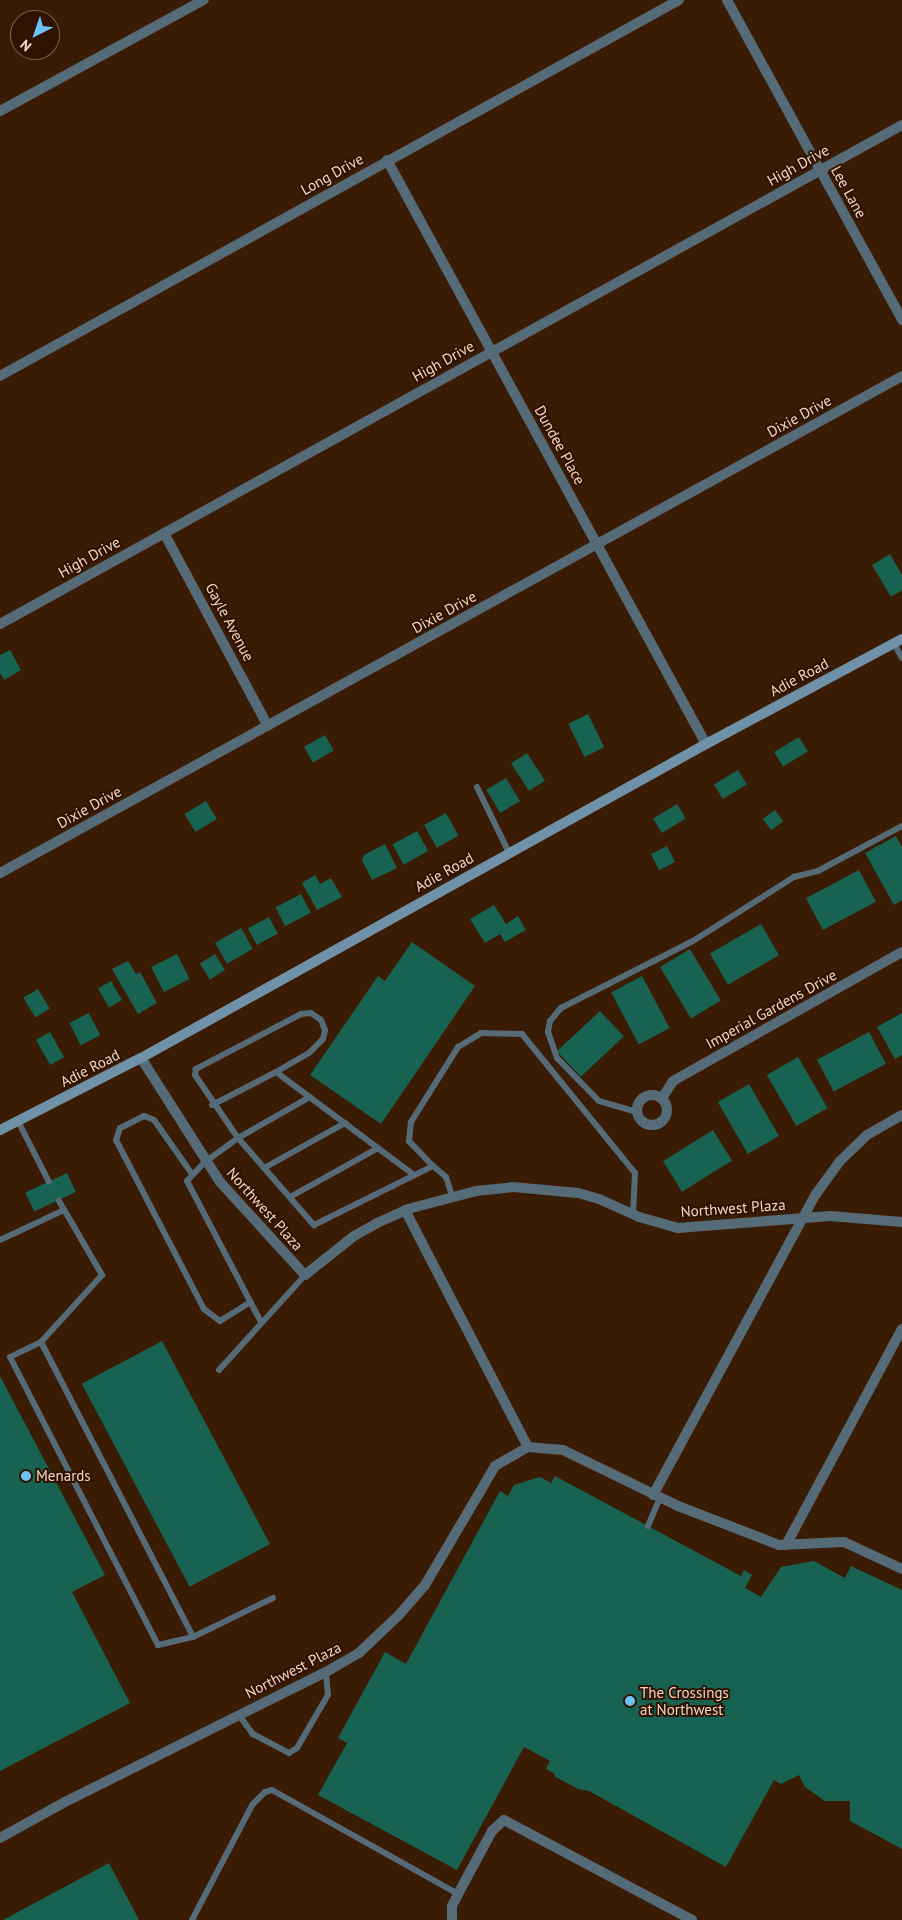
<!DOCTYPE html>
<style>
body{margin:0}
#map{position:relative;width:902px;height:1920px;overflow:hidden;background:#3a1b03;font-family:"PT Sans",sans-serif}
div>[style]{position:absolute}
.building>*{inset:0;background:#186252;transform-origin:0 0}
.lane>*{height:6px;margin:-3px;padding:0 3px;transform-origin:3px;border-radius:3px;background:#556b78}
.street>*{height:10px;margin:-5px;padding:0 5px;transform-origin:5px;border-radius:5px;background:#556b78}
.street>.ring{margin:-5px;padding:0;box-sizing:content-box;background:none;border:10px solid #556b78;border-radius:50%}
.secondary>*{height:10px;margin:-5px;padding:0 5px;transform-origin:5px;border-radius:5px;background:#6f92a8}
.dots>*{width:14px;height:14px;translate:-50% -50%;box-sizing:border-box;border:2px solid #2f1200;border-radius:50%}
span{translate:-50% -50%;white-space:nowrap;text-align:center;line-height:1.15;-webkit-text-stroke:4px #2f1200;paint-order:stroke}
.street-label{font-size:15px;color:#f0d6c5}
.poi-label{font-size:15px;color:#f0d6c5}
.left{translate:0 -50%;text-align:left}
.north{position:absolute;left:10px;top:10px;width:50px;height:50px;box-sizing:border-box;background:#2f1200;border:1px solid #7c604f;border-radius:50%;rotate:221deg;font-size:14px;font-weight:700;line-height:20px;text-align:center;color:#f0d6c5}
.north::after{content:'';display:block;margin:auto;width:18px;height:22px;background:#6dc2f3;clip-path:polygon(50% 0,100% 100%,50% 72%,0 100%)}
</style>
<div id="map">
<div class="building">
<i style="clip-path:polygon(890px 554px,902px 575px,902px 590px,891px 597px,872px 565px)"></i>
<i style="clip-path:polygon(10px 650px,21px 670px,4px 680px,0 673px,0 655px)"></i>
<i style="left:588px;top:714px;width:37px;height:22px;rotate:64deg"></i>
<i style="left:325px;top:735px;width:18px;height:24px;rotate:61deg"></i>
<i style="left:799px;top:737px;width:17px;height:29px;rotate:59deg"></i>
<i style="left:527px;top:753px;width:33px;height:19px;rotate:57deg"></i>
<i style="left:738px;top:770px;width:17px;height:28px;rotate:59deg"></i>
<i style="left:506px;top:778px;width:27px;height:23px;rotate:59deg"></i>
<i style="left:206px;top:801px;width:21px;height:25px;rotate:59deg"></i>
<i style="left:677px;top:804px;width:17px;height:28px;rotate:59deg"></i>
<i style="left:775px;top:810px;width:14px;height:15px;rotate:54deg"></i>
<i style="left:446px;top:813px;width:26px;height:25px;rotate:61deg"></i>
<i style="left:417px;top:831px;width:23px;height:28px;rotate:61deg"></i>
<i style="clip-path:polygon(896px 836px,902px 847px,902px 900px,894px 905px,865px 853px)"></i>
<i style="clip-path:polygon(385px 844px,397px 868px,372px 880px,362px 860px,364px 855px)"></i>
<i style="left:667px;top:846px;width:18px;height:18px;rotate:63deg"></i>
<i style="left:859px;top:870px;width:36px;height:60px;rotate:62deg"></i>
<i style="clip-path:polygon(315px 875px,320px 884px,331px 878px,342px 897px,317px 910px,302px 883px)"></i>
<i style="left:301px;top:894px;width:21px;height:29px;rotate:62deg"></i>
<i style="clip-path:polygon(494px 905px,506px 924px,518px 916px,526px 930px,505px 942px,500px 934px,485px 943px,470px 919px)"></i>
<i style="left:269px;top:917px;width:19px;height:24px;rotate:62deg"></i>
<i style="left:761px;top:924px;width:36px;height:59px;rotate:60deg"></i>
<i style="left:241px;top:928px;width:24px;height:30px;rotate:60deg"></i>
<i style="clip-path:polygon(412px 942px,475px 986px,381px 1124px,310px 1075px,378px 976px,385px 981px)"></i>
<i style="left:690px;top:949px;width:60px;height:35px;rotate:59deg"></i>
<i style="left:177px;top:954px;width:28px;height:29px;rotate:63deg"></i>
<i style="left:215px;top:954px;width:19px;height:18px;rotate:58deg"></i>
<i style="clip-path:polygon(128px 961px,136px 974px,140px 972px,157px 1003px,138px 1014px,112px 969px)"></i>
<i style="left:642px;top:976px;width:59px;height:35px;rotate:62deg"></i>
<i style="left:111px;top:981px;width:22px;height:15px;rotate:60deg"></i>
<i style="left:38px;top:989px;width:23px;height:17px;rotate:59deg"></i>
<i style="left:600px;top:1011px;width:35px;height:59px;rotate:47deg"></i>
<i style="left:89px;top:1013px;width:25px;height:22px;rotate:63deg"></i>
<i style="clip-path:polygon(902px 1013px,902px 1055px,895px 1059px,877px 1027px)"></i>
<i style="left:50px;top:1032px;width:29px;height:16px;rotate:61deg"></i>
<i style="left:869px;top:1032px;width:36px;height:59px;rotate:62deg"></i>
<i style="left:798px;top:1057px;width:59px;height:36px;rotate:60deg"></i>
<i style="left:749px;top:1084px;width:60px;height:36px;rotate:60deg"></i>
<i style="left:713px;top:1130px;width:36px;height:59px;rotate:58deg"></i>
<i style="left:67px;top:1173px;width:21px;height:46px;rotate:65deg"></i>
<i style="left:162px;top:1341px;width:230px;height:91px;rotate:62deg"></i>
<i style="clip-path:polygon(0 1376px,105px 1575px,72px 1592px,130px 1703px,0 1771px)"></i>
<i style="clip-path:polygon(555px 1476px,741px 1576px,744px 1570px,752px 1575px,745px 1588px,761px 1597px,781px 1567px,814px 1561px,845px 1578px,851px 1566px,902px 1590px,902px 1849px,850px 1821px,850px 1801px,825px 1801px,805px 1787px,799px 1775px,781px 1784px,774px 1780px,726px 1867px,589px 1791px,578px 1789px,554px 1776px,555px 1774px,546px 1769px,550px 1761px,524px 1747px,457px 1870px,318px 1795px,347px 1743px,338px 1738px,385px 1652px,406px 1664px,500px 1491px,508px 1496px,514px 1485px,540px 1477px,551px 1483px)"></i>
<i style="clip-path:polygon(109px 1863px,139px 1920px,3px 1920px)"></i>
</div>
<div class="lane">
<i style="left:894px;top:644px;width:16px;rotate:60deg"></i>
<i style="left:477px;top:787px;width:73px;rotate:64.1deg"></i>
<i style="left:276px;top:1072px;width:39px;rotate:-30deg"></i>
<i style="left:310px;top:1052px;width:18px;rotate:-45deg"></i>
<i style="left:323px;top:1039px;width:9px;rotate:-77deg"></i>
<i style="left:325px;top:1030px;width:11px;rotate:-112deg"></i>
<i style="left:321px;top:1020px;width:12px;rotate:-145deg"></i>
<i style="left:311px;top:1013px;width:10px;rotate:174deg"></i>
<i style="left:301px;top:1014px;width:119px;rotate:152.4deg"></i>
<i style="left:196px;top:1069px;width:6px;rotate:99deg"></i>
<i style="left:195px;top:1075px;width:76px;rotate:55.7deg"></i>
<i style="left:238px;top:1138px;width:83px;rotate:-29.7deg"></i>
<i style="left:212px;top:1105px;width:72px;rotate:-27.3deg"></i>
<i style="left:276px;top:1072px;width:172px;rotate:36.7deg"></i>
<i style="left:637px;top:1112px;width:40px;rotate:-164deg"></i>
<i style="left:599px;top:1101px;width:60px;rotate:-134.3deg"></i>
<i style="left:557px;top:1058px;width:28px;rotate:-109deg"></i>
<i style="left:548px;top:1032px;width:11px;rotate:-80deg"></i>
<i style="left:550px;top:1021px;width:17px;rotate:-50deg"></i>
<i style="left:561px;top:1008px;width:148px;rotate:-26.9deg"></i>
<i style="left:693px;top:941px;width:120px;rotate:-32.4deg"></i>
<i style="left:794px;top:877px;width:25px;rotate:-14deg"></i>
<i style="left:818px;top:871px;width:95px;rotate:-28.2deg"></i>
<i style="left:18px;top:1121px;width:68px;rotate:63.1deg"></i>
<i style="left:433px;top:1166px;width:35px;rotate:-134deg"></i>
<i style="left:409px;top:1141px;width:19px;rotate:-84deg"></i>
<i style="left:411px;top:1122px;width:89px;rotate:-57.9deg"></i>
<i style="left:458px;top:1047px;width:27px;rotate:-31deg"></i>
<i style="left:481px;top:1033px;width:41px;rotate:1.4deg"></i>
<i style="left:522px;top:1034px;width:179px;rotate:50.9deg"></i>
<i style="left:635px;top:1173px;width:41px;rotate:92.8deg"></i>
<i style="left:264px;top:1168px;width:93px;rotate:-29.1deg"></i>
<i style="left:192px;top:1174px;width:66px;rotate:-125.1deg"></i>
<i style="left:154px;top:1120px;width:11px;rotate:-158deg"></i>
<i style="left:144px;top:1116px;width:27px;rotate:153deg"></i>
<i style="left:120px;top:1128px;width:13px;rotate:108deg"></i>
<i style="left:116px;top:1140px;width:191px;rotate:62.5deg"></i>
<i style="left:204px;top:1309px;width:20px;rotate:37deg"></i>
<i style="left:220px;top:1321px;width:36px;rotate:-32deg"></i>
<i style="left:290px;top:1197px;width:101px;rotate:-29.1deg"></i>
<i style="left:59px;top:1201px;width:86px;rotate:59.8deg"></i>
<i style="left:102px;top:1275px;width:91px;rotate:132.3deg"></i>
<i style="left:41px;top:1342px;width:332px;rotate:62.7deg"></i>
<i style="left:193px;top:1637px;width:89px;rotate:-26deg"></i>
<i style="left:0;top:1240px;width:71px;rotate:-25.1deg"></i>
<i style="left:261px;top:1322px;width:159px;rotate:-117.7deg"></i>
<i style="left:187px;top:1181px;width:26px;rotate:-47deg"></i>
<i style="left:205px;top:1162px;width:41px;rotate:-36deg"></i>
<i style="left:238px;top:1138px;width:116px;rotate:48.9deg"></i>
<i style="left:314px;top:1225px;width:133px;rotate:-26.4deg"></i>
<i style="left:433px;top:1166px;width:17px;rotate:40deg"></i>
<i style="left:446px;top:1177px;width:19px;rotate:72deg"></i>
<i style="left:41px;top:1342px;width:34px;rotate:154deg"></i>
<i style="left:10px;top:1357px;width:324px;rotate:62.8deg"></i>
<i style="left:158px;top:1645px;width:36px;rotate:-13deg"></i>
<i style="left:219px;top:1370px;width:128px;rotate:-47.8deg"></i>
<i style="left:648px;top:1526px;width:30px;rotate:-67deg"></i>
<i style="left:239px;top:1715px;width:24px;rotate:54deg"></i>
<i style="left:253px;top:1734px;width:41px;rotate:27.8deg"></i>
<i style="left:289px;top:1753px;width:9px;rotate:-32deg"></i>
<i style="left:297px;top:1748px;width:61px;rotate:-59.7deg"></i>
<i style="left:328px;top:1695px;width:23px;rotate:-95deg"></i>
<i style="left:192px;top:1920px;width:130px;rotate:-62.4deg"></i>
<i style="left:252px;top:1805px;width:18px;rotate:-45deg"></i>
<i style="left:265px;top:1792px;width:7px;rotate:-16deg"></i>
<i style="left:272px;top:1790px;width:213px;rotate:29.2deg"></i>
</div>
<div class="street">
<i style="left:727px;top:0;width:365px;rotate:61.3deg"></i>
<i style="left:0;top:111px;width:232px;rotate:-28.6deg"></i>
<i style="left:387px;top:160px;width:665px;rotate:61.36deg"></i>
<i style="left:0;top:376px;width:776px;rotate:-28.98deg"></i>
<i style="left:164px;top:533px;width:219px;rotate:61.7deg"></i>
<i style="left:0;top:624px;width:1031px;rotate:-28.95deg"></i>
<i style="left:0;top:873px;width:1030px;rotate:-28.85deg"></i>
<i style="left:141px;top:1058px;width:147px;rotate:57.5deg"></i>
<i style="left:220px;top:1182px;width:126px;rotate:47.6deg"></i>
<i style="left:305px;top:1275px;width:63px;rotate:-38.5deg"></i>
<i style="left:354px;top:1236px;width:26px;rotate:-29deg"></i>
<i style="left:377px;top:1223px;width:34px;rotate:-24deg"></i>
<i style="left:408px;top:1209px;width:70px;rotate:-14.8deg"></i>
<i style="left:476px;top:1191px;width:37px;rotate:-6deg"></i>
<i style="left:513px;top:1187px;width:65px;rotate:5.3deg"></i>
<i style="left:578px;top:1193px;width:22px;rotate:16deg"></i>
<i style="left:599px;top:1199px;width:44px;rotate:24.2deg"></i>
<i style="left:639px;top:1217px;width:41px;rotate:15.8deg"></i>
<i style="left:678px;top:1228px;width:152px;rotate:-4.5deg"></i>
<i style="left:830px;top:1216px;width:72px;rotate:4.8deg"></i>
<i class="ring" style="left:637px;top:1095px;width:20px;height:20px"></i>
<i style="left:662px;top:1098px;width:20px;rotate:-57deg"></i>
<i style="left:673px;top:1081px;width:263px;rotate:-29.4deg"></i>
<i style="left:405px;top:1210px;width:267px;rotate:62.6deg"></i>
<i style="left:653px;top:1495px;width:342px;rotate:-61.6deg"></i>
<i style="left:816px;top:1194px;width:41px;rotate:-54deg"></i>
<i style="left:840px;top:1161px;width:37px;rotate:-44deg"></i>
<i style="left:867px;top:1135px;width:40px;rotate:-29.7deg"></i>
<i style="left:786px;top:1545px;width:245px;rotate:-61.8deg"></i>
<i style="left:0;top:1838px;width:74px;rotate:-29deg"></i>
<i style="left:65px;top:1802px;width:292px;rotate:-26.5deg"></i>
<i style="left:326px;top:1672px;width:39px;rotate:-30deg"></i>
<i style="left:360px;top:1652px;width:52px;rotate:-43.5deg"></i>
<i style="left:398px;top:1616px;width:41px;rotate:-48.9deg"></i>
<i style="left:425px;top:1585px;width:138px;rotate:-59.5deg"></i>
<i style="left:495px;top:1466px;width:38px;rotate:-30deg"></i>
<i style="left:528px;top:1447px;width:35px;rotate:5deg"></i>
<i style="left:563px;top:1450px;width:128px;rotate:26deg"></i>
<i style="left:678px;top:1506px;width:108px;rotate:21.1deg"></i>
<i style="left:779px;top:1545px;width:65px;rotate:-2.6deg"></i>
<i style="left:844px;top:1542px;width:64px;rotate:25deg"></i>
<i style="left:452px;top:1920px;width:14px;rotate:-90deg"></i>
<i style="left:452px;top:1906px;width:13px;rotate:-63deg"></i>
<i style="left:458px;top:1894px;width:72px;rotate:-61.6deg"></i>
<i style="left:492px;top:1831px;width:16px;rotate:-43deg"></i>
<i style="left:504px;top:1820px;width:213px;rotate:28deg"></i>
</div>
<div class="secondary">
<i style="left:0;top:1130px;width:158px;rotate:-27.1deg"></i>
<i style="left:141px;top:1058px;width:646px;rotate:-29.06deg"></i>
<i style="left:706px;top:744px;width:222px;rotate:-28.2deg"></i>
</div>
<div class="dots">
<i style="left:26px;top:1476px;background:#6dc2f3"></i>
<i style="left:630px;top:1701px;background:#6dc2f3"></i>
</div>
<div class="street-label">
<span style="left:798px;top:165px;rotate:-29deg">High Drive</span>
<span style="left:332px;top:174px;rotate:-29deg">Long Drive</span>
<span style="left:849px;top:192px;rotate:61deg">Lee Lane</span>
<span style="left:443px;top:361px;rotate:-29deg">High Drive</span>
<span style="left:799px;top:416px;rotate:-29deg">Dixie Drive</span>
<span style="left:560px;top:445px;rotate:61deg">Dundee Place</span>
<span style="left:89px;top:557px;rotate:-29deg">High Drive</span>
<span style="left:444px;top:612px;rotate:-29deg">Dixie Drive</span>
<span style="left:230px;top:622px;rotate:62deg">Gayle Avenue</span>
<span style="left:799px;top:677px;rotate:-28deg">Adie Road</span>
<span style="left:89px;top:807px;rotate:-29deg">Dixie Drive</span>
<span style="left:444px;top:872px;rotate:-29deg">Adie Road</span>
<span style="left:771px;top:1009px;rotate:-29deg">Imperial Gardens Drive</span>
<span style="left:90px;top:1068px;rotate:-27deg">Adie Road</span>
<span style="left:733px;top:1208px;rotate:-4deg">Northwest Plaza</span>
<span style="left:265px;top:1209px;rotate:48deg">Northwest Plaza</span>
<span style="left:293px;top:1670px;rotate:-27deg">Northwest Plaza</span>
</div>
<div class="poi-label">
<span class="left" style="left:36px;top:1476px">Menards</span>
<span class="left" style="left:640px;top:1701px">The Crossings<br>at Northwest</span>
</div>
<div class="north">N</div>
</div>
